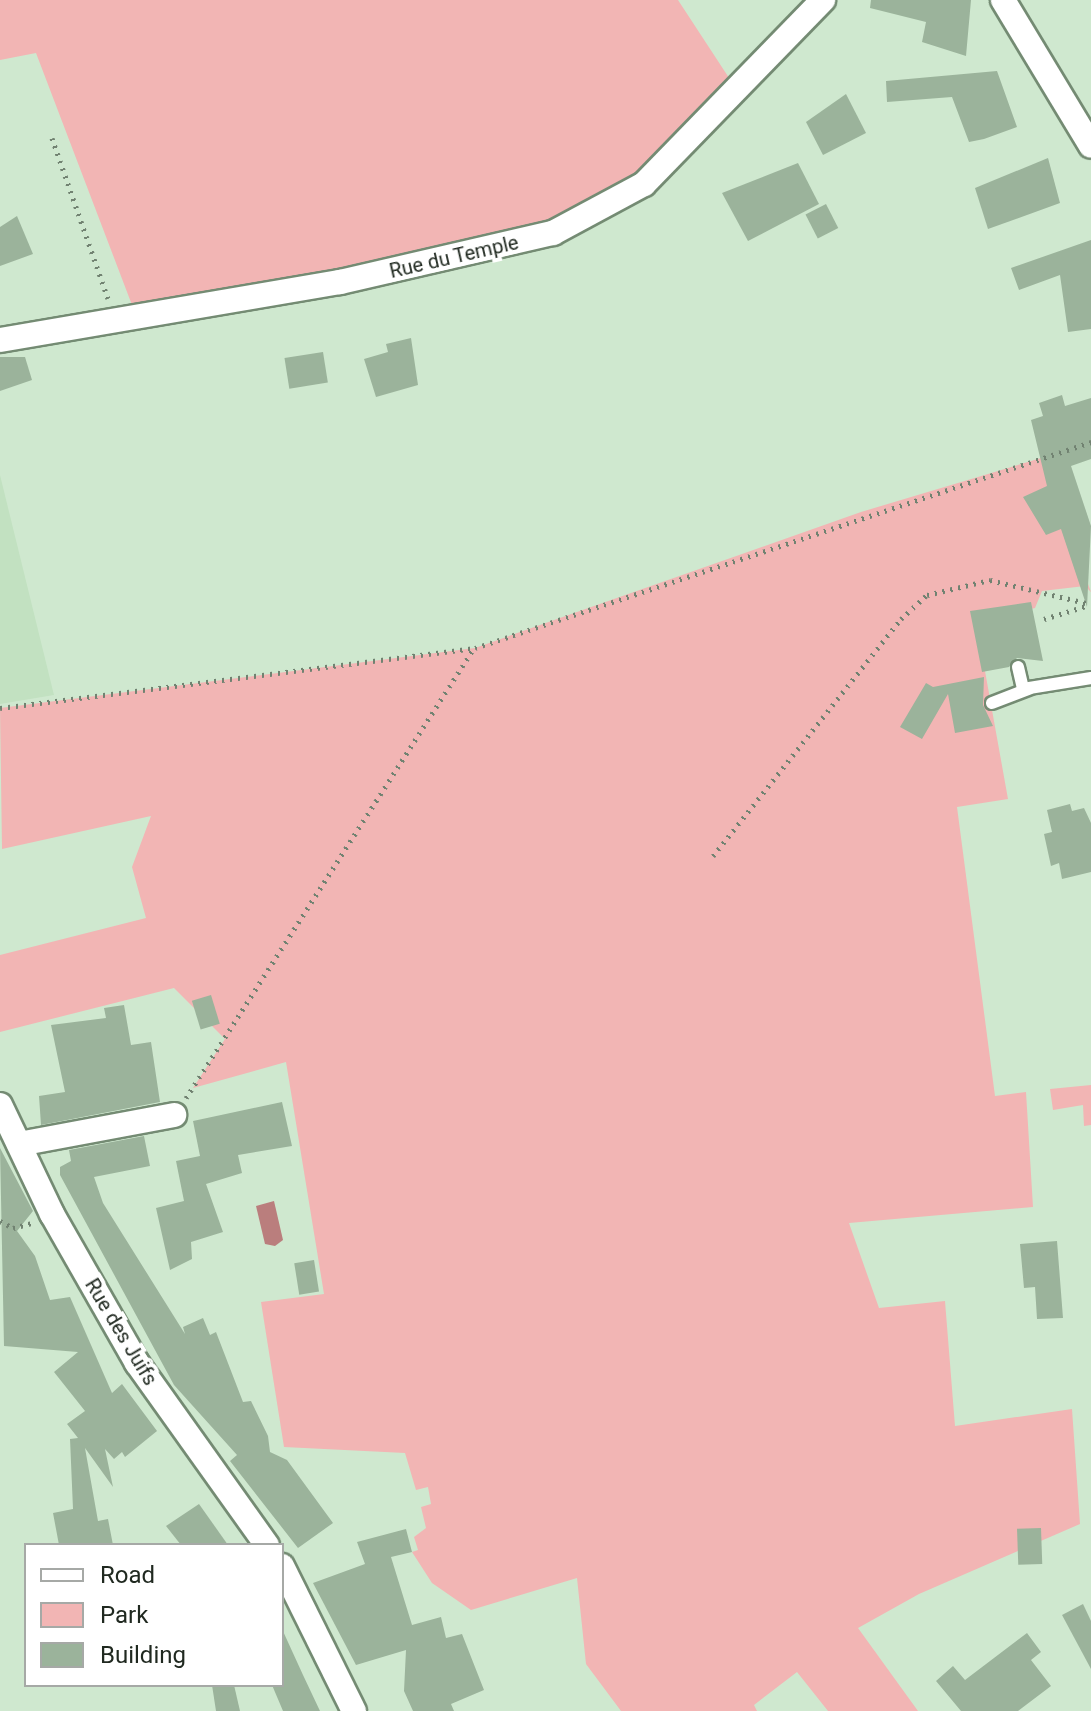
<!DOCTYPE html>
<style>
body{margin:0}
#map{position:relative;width:1091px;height:1711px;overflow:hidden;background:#cfe8cf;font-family:Roboto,sans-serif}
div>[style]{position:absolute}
.built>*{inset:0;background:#c2e1c1}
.green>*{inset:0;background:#f2b5b4}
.water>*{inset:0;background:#ba7e7d}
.building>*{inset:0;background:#9bb39b;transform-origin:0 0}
.path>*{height:5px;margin-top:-2.5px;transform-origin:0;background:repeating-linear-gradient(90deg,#718271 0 2px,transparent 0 8px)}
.roads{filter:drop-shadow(2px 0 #748b73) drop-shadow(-2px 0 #748b73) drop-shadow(0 2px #748b73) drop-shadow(0 -2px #748b73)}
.service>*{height:12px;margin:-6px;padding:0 6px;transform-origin:6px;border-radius:6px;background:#fff}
.minor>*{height:24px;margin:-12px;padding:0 12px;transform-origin:12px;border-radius:12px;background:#fff}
span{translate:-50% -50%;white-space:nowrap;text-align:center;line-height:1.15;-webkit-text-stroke:8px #fff;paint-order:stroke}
.street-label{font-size:20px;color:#202920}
.legend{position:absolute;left:24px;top:1543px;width:260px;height:144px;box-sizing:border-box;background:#fff;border:2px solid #a6a9a6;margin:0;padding:10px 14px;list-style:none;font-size:24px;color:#202920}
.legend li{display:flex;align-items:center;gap:16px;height:40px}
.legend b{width:40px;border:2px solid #a6a9a6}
</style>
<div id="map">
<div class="built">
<i style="clip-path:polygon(0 475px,54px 695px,0 704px)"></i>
</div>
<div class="green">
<i style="clip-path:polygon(0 0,678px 0,733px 84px,643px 175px,568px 217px,469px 246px,132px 305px,36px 53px,0 60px)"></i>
<i style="clip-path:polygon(1041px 458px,1091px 592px,1085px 586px,1042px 591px,1035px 608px,976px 621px,1008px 799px,957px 807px,995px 1096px,1026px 1092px,1033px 1207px,849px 1223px,879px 1308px,945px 1301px,955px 1426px,1072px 1409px,1080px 1524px,919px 1594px,858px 1628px,918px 1711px,828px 1711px,797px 1672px,754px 1705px,757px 1711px,621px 1711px,586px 1664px,577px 1578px,471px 1610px,432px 1583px,412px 1552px,418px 1550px,414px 1537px,426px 1528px,421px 1507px,431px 1504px,428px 1487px,416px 1490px,405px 1453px,284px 1447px,261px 1302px,324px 1294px,286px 1062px,193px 1088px,225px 1039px,174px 988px,0 1032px,0 955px,146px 918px,132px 867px,151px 816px,2px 849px,0 708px,475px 648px,861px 512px)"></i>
<i style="clip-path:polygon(1091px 1085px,1091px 1125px,1084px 1126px,1083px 1105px,1053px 1110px,1050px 1089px)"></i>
</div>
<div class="water">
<i style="clip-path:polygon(274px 1201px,283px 1240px,275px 1246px,265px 1244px,256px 1206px)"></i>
</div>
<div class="building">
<i style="clip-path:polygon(871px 0,971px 0,966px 56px,922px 42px,926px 22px,870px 8px)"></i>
<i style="clip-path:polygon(997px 71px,1017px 127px,984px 139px,969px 142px,952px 97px,887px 102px,886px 81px)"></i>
<i style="clip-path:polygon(846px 94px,866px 133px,823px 155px,806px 122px)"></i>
<i style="clip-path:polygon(1048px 158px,1060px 203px,988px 229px,975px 188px)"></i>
<i style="clip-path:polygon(798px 163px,819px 204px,748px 241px,722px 193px)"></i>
<i style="left:826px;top:204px;width:27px;height:23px;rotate:63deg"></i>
<i style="clip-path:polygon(17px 216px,33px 254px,0 266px,0 227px)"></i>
<i style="clip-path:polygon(1091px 240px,1091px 329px,1068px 332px,1060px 275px,1019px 290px,1011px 268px)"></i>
<i style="clip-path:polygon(411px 338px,418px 385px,376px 397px,364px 359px,388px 352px,386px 344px)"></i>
<i style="left:323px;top:352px;width:31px;height:39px;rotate:81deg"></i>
<i style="clip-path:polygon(0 357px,25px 357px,32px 380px,0 391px)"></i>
<i style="clip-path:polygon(1062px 395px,1065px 406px,1091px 398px,1091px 459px,1071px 466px,1091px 526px,1087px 607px,1061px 529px,1046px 535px,1023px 497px,1047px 486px,1031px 420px,1043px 416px,1039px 403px)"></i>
<i style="clip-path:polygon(1031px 602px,1043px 661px,1017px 658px,1009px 667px,982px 672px,970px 611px)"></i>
<i style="clip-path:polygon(984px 677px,983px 705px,993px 726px,955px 733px,948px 694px,922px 739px,900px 727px,926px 683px,933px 687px)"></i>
<i style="clip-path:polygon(1070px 804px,1072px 811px,1084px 808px,1091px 823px,1091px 872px,1062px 879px,1059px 863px,1051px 866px,1044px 834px,1052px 832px,1047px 810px)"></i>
<i style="left:211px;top:995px;width:30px;height:20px;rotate:73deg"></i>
<i style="clip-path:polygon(124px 1005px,131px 1045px,151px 1042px,160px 1102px,41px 1125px,39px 1096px,65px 1092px,51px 1025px,106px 1018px,104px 1008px)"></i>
<i style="clip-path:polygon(282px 1102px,292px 1146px,238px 1155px,242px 1173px,206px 1184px,223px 1232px,191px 1242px,192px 1259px,170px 1270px,156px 1208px,184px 1201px,176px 1161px,200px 1156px,193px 1121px)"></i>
<i style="clip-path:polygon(144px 1136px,150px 1166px,94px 1177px,103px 1203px,185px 1334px,183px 1327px,203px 1318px,210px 1335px,216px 1332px,243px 1402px,251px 1401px,268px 1436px,270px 1452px,287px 1460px,333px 1523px,298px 1548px,230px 1461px,237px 1455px,174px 1385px,60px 1175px,60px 1167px,71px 1161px,69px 1150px)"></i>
<i style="clip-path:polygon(0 1148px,33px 1211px,17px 1231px,35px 1256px,50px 1300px,70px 1297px,112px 1393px,122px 1384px,157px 1431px,125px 1457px,122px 1452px,114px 1459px,105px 1449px,113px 1487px,85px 1448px,98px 1521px,108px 1519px,113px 1545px,59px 1545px,53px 1513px,73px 1509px,70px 1439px,78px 1438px,67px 1424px,85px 1411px,54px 1372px,78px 1352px,4px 1346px)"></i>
<i style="clip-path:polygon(1057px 1241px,1063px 1318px,1037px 1319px,1035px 1287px,1024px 1288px,1020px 1244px)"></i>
<i style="left:314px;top:1260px;width:32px;height:20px;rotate:81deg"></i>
<i style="clip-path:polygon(199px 1504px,216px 1528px,228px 1545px,181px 1545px,166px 1526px)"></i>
<i style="left:1041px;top:1528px;width:36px;height:24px;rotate:88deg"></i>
<i style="clip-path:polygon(406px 1529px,412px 1552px,391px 1557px,412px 1625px,441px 1617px,446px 1638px,462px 1634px,484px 1690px,451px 1704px,454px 1711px,413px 1711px,404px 1691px,406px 1650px,356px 1665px,313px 1583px,365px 1564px,357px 1542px)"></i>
<i style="clip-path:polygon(1083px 1604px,1091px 1621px,1091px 1669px,1062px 1615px)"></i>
<i style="clip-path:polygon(282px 1629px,303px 1675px,320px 1711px,283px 1711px,272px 1685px,282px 1685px)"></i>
<i style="clip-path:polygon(1027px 1633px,1041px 1652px,1031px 1660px,1051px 1686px,1018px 1711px,961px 1711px,936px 1681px,953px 1666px,965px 1680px)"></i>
<i style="clip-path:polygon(212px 1685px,234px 1685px,240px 1711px,216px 1711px)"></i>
</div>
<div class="path">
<i style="left:52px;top:138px;width:170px;rotate:70.8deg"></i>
<i style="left:1044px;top:619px;width:47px;rotate:-17.3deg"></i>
<i style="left:0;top:708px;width:479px;rotate:-7.2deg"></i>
<i style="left:475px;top:648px;width:650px;rotate:-18.49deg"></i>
<i style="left:713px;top:856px;width:303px;rotate:-51.6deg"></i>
<i style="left:901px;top:619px;width:35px;rotate:-43deg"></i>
<i style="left:927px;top:595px;width:65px;rotate:-13.4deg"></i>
<i style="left:990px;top:580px;width:103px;rotate:13.5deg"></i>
<i style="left:186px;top:1098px;width:534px;rotate:-57.38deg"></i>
<i style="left:0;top:1221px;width:15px;rotate:28deg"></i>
<i style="left:13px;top:1228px;width:20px;rotate:-15deg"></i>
</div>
<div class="roads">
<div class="service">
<i style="left:1018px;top:667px;width:23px;rotate:77deg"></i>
<i style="left:1023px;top:689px;width:69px;rotate:-9.2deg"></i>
<i style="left:992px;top:703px;width:40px;rotate:-21deg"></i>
</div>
<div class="minor">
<i style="left:1003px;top:0;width:170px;rotate:58.9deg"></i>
<i style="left:0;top:340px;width:345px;rotate:-9.7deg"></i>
<i style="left:340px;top:282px;width:219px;rotate:-13deg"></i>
<i style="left:553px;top:233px;width:103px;rotate:-28.3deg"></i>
<i style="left:644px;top:184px;width:257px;rotate:-45.8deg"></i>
<i style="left:0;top:1105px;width:121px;rotate:64.5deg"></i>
<i style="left:52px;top:1214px;width:172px;rotate:60.3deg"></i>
<i style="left:137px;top:1363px;width:224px;rotate:54.5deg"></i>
<i style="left:19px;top:1144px;width:158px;rotate:-10.6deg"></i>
<i style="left:282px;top:1566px;width:162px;rotate:63.6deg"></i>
</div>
</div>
<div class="street-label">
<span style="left:454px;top:257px;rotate:-13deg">Rue du Temple</span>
<span style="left:121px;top:1332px;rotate:59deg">Rue des Juifs</span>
</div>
<ul class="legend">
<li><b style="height:10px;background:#fff"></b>Road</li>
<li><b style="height:22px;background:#f2b5b4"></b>Park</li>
<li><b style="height:22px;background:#9bb39b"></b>Building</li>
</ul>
</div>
